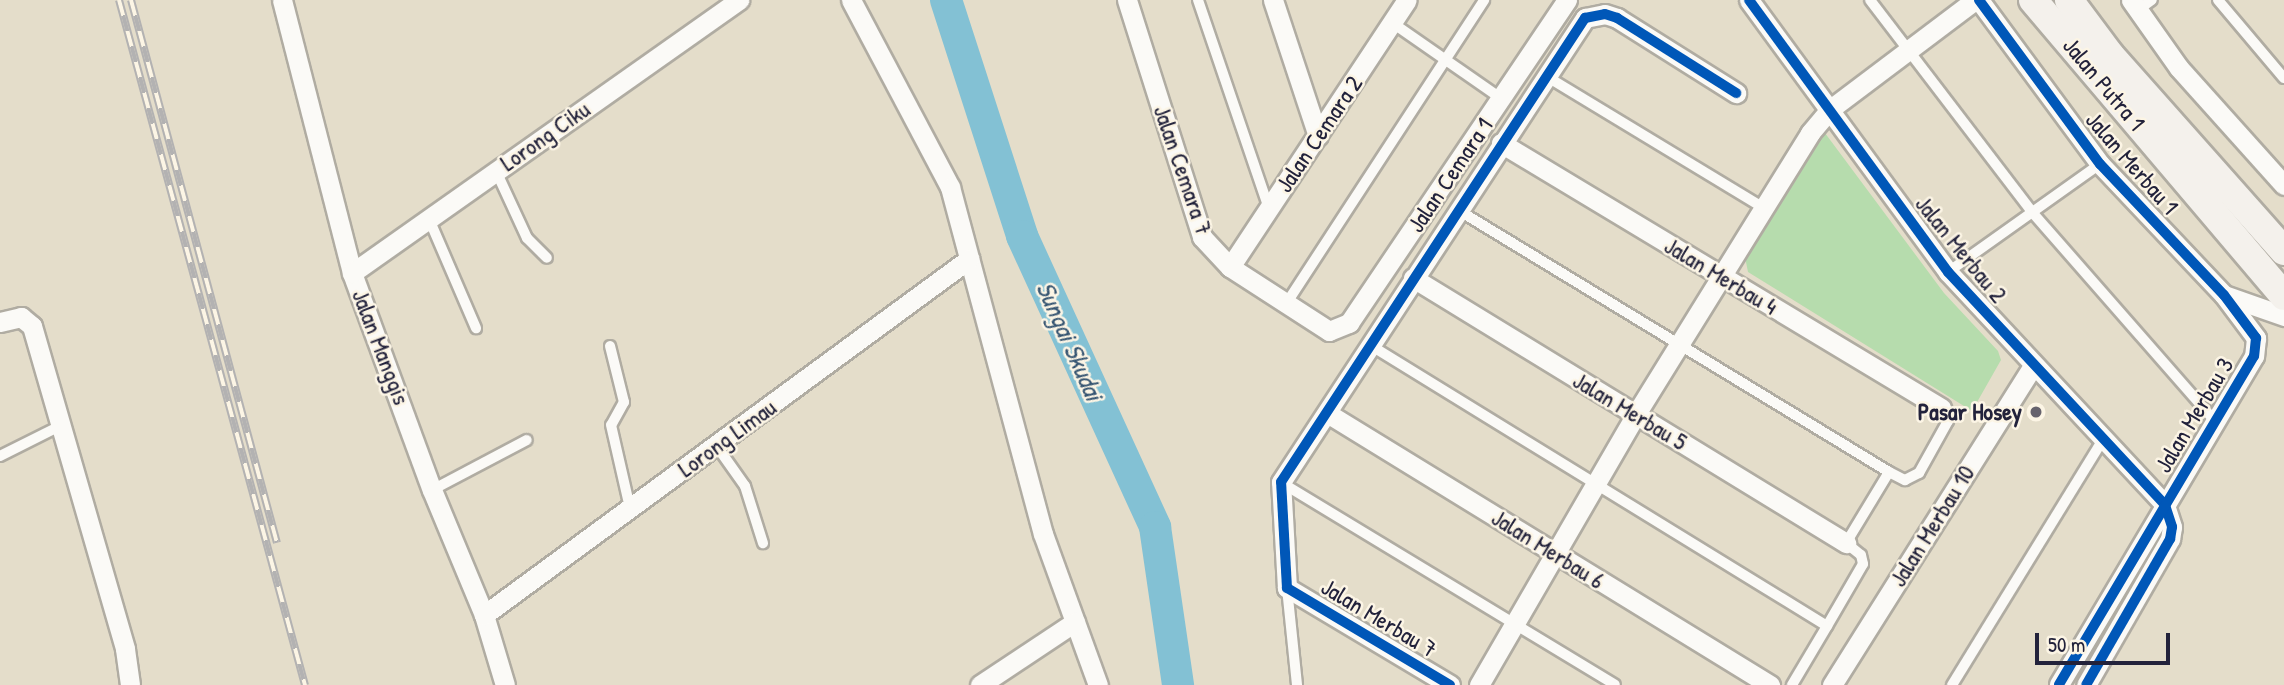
<!DOCTYPE html>
<style>
body{margin:0}
#map{position:relative;width:2284px;height:685px;overflow:hidden;background:#e4ddca;font-family:"Patrick Hand",sans-serif}
div>[style]{position:absolute}
.green>*{inset:0;background:#b6dcad}
.river>*{height:32px;margin:-16px;padding:0 16px;transform-origin:16px;border-radius:16px;background:#83c1d4}
.roads{filter:drop-shadow(2px 0 #b0aca2) drop-shadow(-2px 0 #b0aca2) drop-shadow(0 2px #b0aca2) drop-shadow(0 -2px #b0aca2)}
.lane>*{height:10px;margin:-5px;padding:0 5px;transform-origin:5px;border-radius:5px;background:#fbfaf7}
.street>*{height:19px;margin:-9.5px;padding:0 9.5px;transform-origin:9.5px;border-radius:9.5px;background:#fbfaf7}
.secondary>*{height:28px;margin:-14px;padding:0 14px;transform-origin:14px;border-radius:14px;background:#f4f1ec}
.rail>*{height:8px;margin-top:-4px;transform-origin:0;background:repeating-linear-gradient(90deg,#fcf5e5 0 16px,#b3b2b2 0 32px);box-sizing:border-box;border-block:2px solid #b3b2b2}
.cycleway>*{height:10px;margin:-5px;padding:0 5px;transform-origin:5px;border-radius:5px;background:#0057b8}
.dots>*{width:19px;height:19px;translate:-50% -50%;box-sizing:border-box;border:4px solid #fcf5e5;border-radius:50%}
span{translate:-50% -50%;white-space:nowrap;text-align:center;line-height:1.15;-webkit-text-stroke:5px #fcf5e5;paint-order:stroke}
.street-label{font-size:24px;color:#22223b}
.poi-label{font-size:24px;color:#22223b;font-weight:700}
.right{translate:-100% -50%;text-align:right}
.water-label{font-size:26px;color:#365572;font-style:italic}
.scale{position:absolute;left:2035px;top:633px;width:135px;height:32px;box-sizing:border-box;border:4px solid #22223b;border-top:0;padding-left:9px;font-size:21px;line-height:24px;white-space:nowrap;color:#22223b;-webkit-text-stroke:5px #fcf5e5;paint-order:stroke}
</style>
<div id="map">
<div class="green">
<i style="clip-path:polygon(1822px 129px,1944px 293px,1998px 351px,2001px 360px,1972px 411px,1748px 272px,1744px 252px)"></i>
</div>
<div class="river">
<i style="left:946px;top:0;width:248px;rotate:72.1deg"></i>
<i style="left:1022px;top:236px;width:320px;rotate:65.4deg"></i>
<i style="left:1155px;top:527px;width:160px;rotate:81.7deg"></i>
</div>
<div class="roads">
<div class="lane">
<i style="left:1198px;top:0;width:220px;rotate:71.2deg"></i>
<i style="left:1870px;top:0;width:267px;rotate:52.6deg"></i>
<i style="left:2032px;top:212px;width:278px;rotate:48.8deg"></i>
<i style="left:2218px;top:0;width:102px;rotate:49.8deg"></i>
<i style="left:2138px;top:10px;width:17px;rotate:-36deg"></i>
<i style="left:1394px;top:24px;width:131px;rotate:34.8deg"></i>
<i style="left:1546px;top:76px;width:255px;rotate:31.2deg"></i>
<i style="left:496px;top:171px;width:74px;rotate:65.2deg"></i>
<i style="left:527px;top:238px;width:28px;rotate:45deg"></i>
<i style="left:1458px;top:210px;width:504px;rotate:31.29deg"></i>
<i style="left:1889px;top:472px;width:83px;rotate:121.2deg"></i>
<i style="left:1846px;top:543px;width:19px;rotate:39deg"></i>
<i style="left:1861px;top:555px;width:9px;rotate:77deg"></i>
<i style="left:1863px;top:564px;width:72px;rotate:120.1deg"></i>
<i style="left:429px;top:219px;width:119px;rotate:66.7deg"></i>
<i style="left:1948px;top:272px;width:186px;rotate:-35.4deg"></i>
<i style="left:1286px;top:304px;width:363px;rotate:-56.9deg"></i>
<i style="left:1370px;top:345px;width:536px;rotate:31.59deg"></i>
<i style="left:1827px;top:626px;width:69px;rotate:120.7deg"></i>
<i style="left:610px;top:346px;width:58px;rotate:76deg"></i>
<i style="left:624px;top:402px;width:26px;rotate:119deg"></i>
<i style="left:611px;top:425px;width:85px;rotate:77.1deg"></i>
<i style="left:716px;top:445px;width:50px;rotate:54.7deg"></i>
<i style="left:745px;top:486px;width:60px;rotate:72.5deg"></i>
<i style="left:0;top:456px;width:69px;rotate:-26.6deg"></i>
<i style="left:1889px;top:472px;width:18px;rotate:27deg"></i>
<i style="left:1905px;top:480px;width:16px;rotate:-27deg"></i>
<i style="left:1919px;top:473px;width:60px;rotate:-60.9deg"></i>
<i style="left:1948px;top:421px;width:15px;rotate:-118deg"></i>
<i style="left:1282px;top:483px;width:389px;rotate:31.2deg"></i>
<i style="left:432px;top:490px;width:107px;rotate:-27.8deg"></i>
<i style="left:1287px;top:588px;width:98px;rotate:84.1deg"></i>
<i style="left:1952px;top:685px;width:286px;rotate:-58.4deg"></i>
</div>
<div class="street">
<i style="left:282px;top:0;width:282px;rotate:75.6deg"></i>
<i style="left:352px;top:273px;width:231px;rotate:69.8deg"></i>
<i style="left:432px;top:490px;width:135px;rotate:67.4deg"></i>
<i style="left:484px;top:615px;width:73px;rotate:73.3deg"></i>
<i style="left:851px;top:0;width:212px;rotate:62.1deg"></i>
<i style="left:950px;top:187px;width:359px;rotate:75deg"></i>
<i style="left:1043px;top:534px;width:161px;rotate:70deg"></i>
<i style="left:1127px;top:0;width:249px;rotate:72.4deg"></i>
<i style="left:1202px;top:237px;width:41px;rotate:47deg"></i>
<i style="left:1230px;top:267px;width:118px;rotate:32.9deg"></i>
<i style="left:1329px;top:331px;width:22px;rotate:-22deg"></i>
<i style="left:1349px;top:323px;width:390px;rotate:-56deg"></i>
<i style="left:1273px;top:0;width:143px;rotate:71.7deg"></i>
<i style="left:1749px;top:0;width:337px;rotate:53.8deg"></i>
<i style="left:1948px;top:272px;width:318px;rotate:47deg"></i>
<i style="left:2165px;top:505px;width:23px;rotate:72deg"></i>
<i style="left:2172px;top:527px;width:12px;rotate:99deg"></i>
<i style="left:2170px;top:539px;width:168px;rotate:119.9deg"></i>
<i style="left:1979px;top:0;width:204px;rotate:53.6deg"></i>
<i style="left:2100px;top:164px;width:180px;rotate:46.6deg"></i>
<i style="left:2224px;top:295px;width:54px;rotate:53.3deg"></i>
<i style="left:2256px;top:338px;width:18px;rotate:96deg"></i>
<i style="left:2254px;top:356px;width:382px;rotate:120.7deg"></i>
<i style="left:2131px;top:0;width:83px;rotate:54.8deg"></i>
<i style="left:2179px;top:68px;width:157px;rotate:48.1deg"></i>
<i style="left:1501px;top:143px;width:514px;rotate:31.06deg"></i>
<i style="left:1230px;top:267px;width:320px;rotate:-56.5deg"></i>
<i style="left:352px;top:273px;width:474px;rotate:-35.2deg"></i>
<i style="left:1413px;top:278px;width:508px;rotate:31.47deg"></i>
<i style="left:2224px;top:295px;width:64px;rotate:19.3deg"></i>
<i style="left:0;top:322px;width:22px;rotate:-13deg"></i>
<i style="left:21px;top:317px;width:14px;rotate:39deg"></i>
<i style="left:32px;top:326px;width:336px;rotate:73.9deg"></i>
<i style="left:125px;top:649px;width:36px;rotate:82deg"></i>
<i style="left:1327px;top:413px;width:520px;rotate:31.55deg"></i>
<i style="left:484px;top:615px;width:602px;rotate:-36.28deg"></i>
<i style="left:980px;top:685px;width:114px;rotate:-33.6deg"></i>
<i style="left:1450px;top:685px;width:190px;rotate:-149.2deg"></i>
<i style="left:1287px;top:588px;width:106px;rotate:-93.2deg"></i>
<i style="left:1281px;top:482px;width:555px;rotate:-56.77deg"></i>
<i style="left:1585px;top:18px;width:20px;rotate:-11deg"></i>
<i style="left:1605px;top:14px;width:13px;rotate:18deg"></i>
<i style="left:1617px;top:18px;width:141px;rotate:32.2deg"></i>
<i style="left:1479px;top:685px;width:313px;rotate:-59.9deg"></i>
<i style="left:1636px;top:414px;width:331px;rotate:-58.2deg"></i>
<i style="left:1810px;top:133px;width:30px;rotate:-50deg"></i>
<i style="left:1829px;top:110px;width:183px;rotate:-37deg"></i>
<i style="left:1832px;top:685px;width:376px;rotate:-57.8deg"></i>
</div>
<div class="secondary">
<i style="left:2033px;top:0;width:388px;rotate:49.7deg"></i>
<i style="left:2069px;top:0;width:69px;rotate:53.3deg"></i>
<i style="left:2110px;top:55px;width:262px;rotate:48.4deg"></i>
</div>
</div>
<div class="rail">
<i style="left:119px;top:0;width:710px;rotate:74.81deg"></i>
<i style="left:131px;top:0;width:562px;rotate:74.95deg"></i>
</div>
<div class="cycleway">
<i style="left:1749px;top:0;width:337px;rotate:53.8deg"></i>
<i style="left:1948px;top:272px;width:318px;rotate:47deg"></i>
<i style="left:2165px;top:505px;width:23px;rotate:72deg"></i>
<i style="left:2172px;top:527px;width:12px;rotate:99deg"></i>
<i style="left:2170px;top:539px;width:168px;rotate:119.9deg"></i>
<i style="left:1979px;top:0;width:204px;rotate:53.6deg"></i>
<i style="left:2100px;top:164px;width:180px;rotate:46.6deg"></i>
<i style="left:2224px;top:295px;width:54px;rotate:53.3deg"></i>
<i style="left:2256px;top:338px;width:18px;rotate:96deg"></i>
<i style="left:2254px;top:356px;width:382px;rotate:120.7deg"></i>
<i style="left:1450px;top:685px;width:190px;rotate:-149.2deg"></i>
<i style="left:1287px;top:588px;width:106px;rotate:-93.2deg"></i>
<i style="left:1281px;top:482px;width:555px;rotate:-56.77deg"></i>
<i style="left:1585px;top:18px;width:20px;rotate:-11deg"></i>
<i style="left:1605px;top:14px;width:13px;rotate:18deg"></i>
<i style="left:1617px;top:18px;width:141px;rotate:32.2deg"></i>
</div>
<div class="dots">
<i style="left:2036px;top:412px;background:#66636d"></i>
</div>
<div class="street-label">
<span style="left:2104px;top:84px;rotate:50deg">Jalan Putra 1</span>
<span style="left:1319px;top:134px;rotate:-56deg">Jalan Cemara 2</span>
<span style="left:545px;top:136px;rotate:-35deg">Lorong Ciku</span>
<span style="left:2132px;top:163px;rotate:49deg">Jalan Merbau 1</span>
<span style="left:1183px;top:170px;rotate:71deg">Jalan Cemara 7</span>
<span style="left:1450px;top:175px;rotate:-56deg">Jalan Cemara 1</span>
<span style="left:1961px;top:249px;rotate:51deg">Jalan Merbau 2</span>
<span style="left:1721px;top:276px;rotate:31deg">Jalan Merbau 4</span>
<span style="left:381px;top:347px;rotate:69deg">Jalan Manggis</span>
<span style="left:1630px;top:411px;rotate:31deg">Jalan Merbau 5</span>
<span style="left:2194px;top:415px;rotate:-59deg">Jalan Merbau 3</span>
<span style="left:727px;top:438px;rotate:-36deg">Lorong Limau</span>
<span style="left:1932px;top:526px;rotate:-58deg">Jalan Merbau 10</span>
<span style="left:1548px;top:549px;rotate:32deg">Jalan Merbau 6</span>
<span style="left:1379px;top:618px;rotate:31deg">Jalan Merbau 7</span>
</div>
<div class="poi-label">
<span class="right" style="left:2022px;top:412px">Pasar Hosey</span>
</div>
<div class="water-label">
<span style="left:1070px;top:341px;rotate:66deg">Sungai Skudai</span>
</div>
<div class="scale">50 m</div>
</div>
